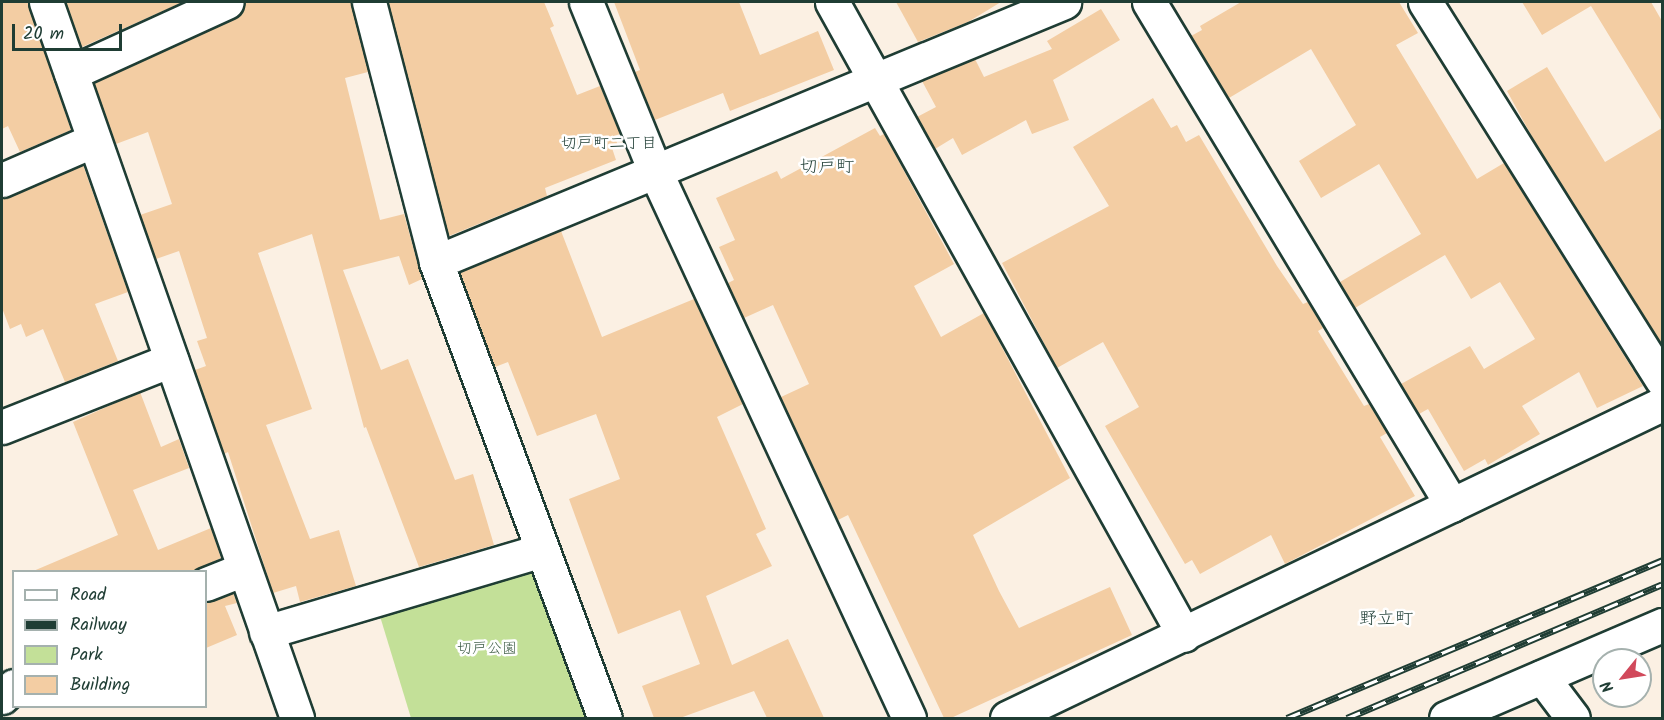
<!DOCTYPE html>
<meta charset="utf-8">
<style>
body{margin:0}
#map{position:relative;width:1664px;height:720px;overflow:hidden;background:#fbf0e3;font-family:Kalam,"Klee One",sans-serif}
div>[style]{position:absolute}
.green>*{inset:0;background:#c3e098}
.building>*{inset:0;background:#f3cda3}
.roads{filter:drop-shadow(2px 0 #1f3d34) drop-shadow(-2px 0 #1f3d34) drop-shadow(0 2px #1f3d34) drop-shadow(0 -2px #1f3d34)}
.minor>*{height:33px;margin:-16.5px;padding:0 16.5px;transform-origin:16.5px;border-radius:16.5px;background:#fff}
.rail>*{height:7px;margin-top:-3.5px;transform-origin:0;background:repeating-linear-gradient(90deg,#fff 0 14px,#1f3d34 0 28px);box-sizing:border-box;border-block:2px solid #1f3d34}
span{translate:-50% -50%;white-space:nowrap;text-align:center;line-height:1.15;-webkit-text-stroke:5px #fff;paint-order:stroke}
.park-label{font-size:15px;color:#405e48}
.neighbourhood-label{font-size:16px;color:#1f3d34}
.quarter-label{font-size:18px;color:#1f3d34}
.frame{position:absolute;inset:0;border:3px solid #1f3d34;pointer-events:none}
.legend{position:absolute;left:12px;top:570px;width:195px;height:138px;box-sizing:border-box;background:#fff;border:2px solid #a5b1ae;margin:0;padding:8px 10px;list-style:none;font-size:18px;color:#1f3d34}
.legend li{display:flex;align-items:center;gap:12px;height:30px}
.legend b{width:30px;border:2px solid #a5b1ae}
.north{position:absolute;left:1592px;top:648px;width:60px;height:60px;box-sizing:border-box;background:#fff;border:2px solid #a5b1ae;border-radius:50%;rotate:240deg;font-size:16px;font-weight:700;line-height:24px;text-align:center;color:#1f3d34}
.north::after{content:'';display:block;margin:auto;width:21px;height:27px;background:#d1495b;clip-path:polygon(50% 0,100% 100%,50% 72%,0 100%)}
.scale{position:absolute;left:12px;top:24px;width:110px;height:27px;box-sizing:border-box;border:3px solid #1f3d34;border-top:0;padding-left:8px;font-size:18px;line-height:21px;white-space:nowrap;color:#1f3d34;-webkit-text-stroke:4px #fff;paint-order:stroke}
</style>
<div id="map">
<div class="green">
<i style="clip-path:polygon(522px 567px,532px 571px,588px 718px,411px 718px,379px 613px)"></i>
</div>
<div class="building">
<i style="clip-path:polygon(2px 2px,28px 2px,71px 130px,20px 152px,8px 126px,2px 129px)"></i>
<i style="clip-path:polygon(66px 2px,183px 2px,82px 47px)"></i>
<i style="clip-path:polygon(245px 2px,351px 2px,368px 72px,345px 78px,380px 220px,404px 214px,422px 279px,409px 285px,399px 256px,343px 270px,381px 370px,408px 359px,455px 480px,473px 474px,494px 545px,419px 567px,366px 427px,364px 428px,312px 234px,258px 253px,312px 409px,266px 425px,310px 539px,339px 530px,356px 586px,300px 602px,296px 586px,273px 593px,228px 452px,224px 454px,195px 370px,206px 366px,197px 341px,207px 338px,179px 251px,156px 259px,140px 215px,172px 204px,148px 132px,116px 144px,94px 83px,235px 19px,243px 12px)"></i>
<i style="clip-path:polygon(388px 2px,544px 2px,554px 26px,550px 28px,577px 95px,600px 86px,620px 134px,614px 136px,618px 145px,612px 148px,616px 160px,545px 188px,547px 196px,449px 236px)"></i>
<i style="clip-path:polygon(614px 2px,739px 2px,760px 55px,818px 31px,834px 70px,730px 111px,723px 93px,655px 120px,635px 72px,640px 70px)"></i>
<i style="clip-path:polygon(896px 2px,1001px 2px,968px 22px,918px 42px)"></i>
<i style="clip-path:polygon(1241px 2px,1399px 2px,1418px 33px,1396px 45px,1477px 179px,1504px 163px,1643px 386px,1597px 408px,1579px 372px,1522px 406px,1540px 434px,1488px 465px,1485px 459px,1464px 471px,1428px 409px,1419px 414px,1401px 384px,1470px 346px,1484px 369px,1535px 339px,1500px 282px,1471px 299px,1445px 255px,1355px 308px,1340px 282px,1421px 234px,1379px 164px,1321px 198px,1299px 161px,1356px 125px,1311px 49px,1229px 98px,1191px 36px,1202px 30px,1200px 26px)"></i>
<i style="clip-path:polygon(1522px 2px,1651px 2px,1662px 21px,1662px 122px,1591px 6px,1542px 35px)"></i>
<i style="clip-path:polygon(1101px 9px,1120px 40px,1053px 80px,1069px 120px,1032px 134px,1026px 120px,962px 155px,953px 138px,935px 149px,917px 117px,936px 107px,922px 81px,975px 59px,984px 77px,1052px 49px,1047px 41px)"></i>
<i style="clip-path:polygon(1547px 67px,1605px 162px,1662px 128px,1662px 345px,1536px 144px,1507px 91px)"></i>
<i style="clip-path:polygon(1153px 98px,1171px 128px,1177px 125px,1186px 142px,1199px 135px,1277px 266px,1303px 304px,1308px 302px,1323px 328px,1318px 331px,1364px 406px,1369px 404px,1387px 433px,1380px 437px,1415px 496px,1285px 564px,1271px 535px,1200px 574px,1192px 560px,1185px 564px,1105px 426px,1139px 407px,1103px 342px,1057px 368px,1002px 263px,1109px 206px,1073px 147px)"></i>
<i style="clip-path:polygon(875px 128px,880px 136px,884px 134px,954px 264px,914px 286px,941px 337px,984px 313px,1070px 478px,973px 535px,999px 591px,1019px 628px,1110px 587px,1132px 635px,951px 718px,944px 718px,848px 515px,838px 520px,781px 397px,809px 384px,773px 305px,744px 318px,728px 283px,734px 280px,719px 247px,735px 240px,716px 198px,777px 171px,781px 179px)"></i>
<i style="clip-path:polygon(83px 165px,128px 292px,95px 304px,118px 361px,65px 382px,43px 329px,26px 337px,21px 324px,10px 329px,2px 308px,2px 198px)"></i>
<i style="clip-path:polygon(561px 231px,602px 337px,694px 299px,743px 404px,717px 417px,766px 529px,756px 534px,772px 566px,706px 596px,732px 665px,788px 639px,824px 718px,767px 718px,754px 691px,680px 718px,654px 718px,642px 686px,700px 664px,680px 610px,618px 634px,569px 499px,620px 479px,596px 414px,537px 436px,508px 362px,495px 367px,460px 272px)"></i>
<i style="clip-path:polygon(140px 392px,161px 447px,179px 439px,189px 468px,133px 490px,158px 550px,211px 528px,221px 558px,192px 572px,31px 572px,118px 535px,73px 422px)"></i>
<i style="clip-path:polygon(233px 593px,237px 603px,225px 606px,237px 635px,206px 648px,206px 602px)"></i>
</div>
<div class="roads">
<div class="minor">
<i style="left:46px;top:2px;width:759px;rotate:70.68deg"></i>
<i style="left:369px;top:2px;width:268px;rotate:75.5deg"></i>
<i style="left:436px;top:262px;width:486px;rotate:69.7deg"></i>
<i style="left:586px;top:2px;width:183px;rotate:67.8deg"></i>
<i style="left:655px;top:171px;width:603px;rotate:65.09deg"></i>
<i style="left:832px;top:2px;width:724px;rotate:60.92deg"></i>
<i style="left:1149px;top:2px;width:587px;rotate:58.94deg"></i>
<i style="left:1425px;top:2px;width:446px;rotate:57.9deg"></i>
<i style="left:71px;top:73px;width:171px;rotate:-24.5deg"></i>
<i style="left:2px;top:180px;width:100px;rotate:-23.5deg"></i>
<i style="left:436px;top:262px;width:680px;rotate:-22.49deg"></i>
<i style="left:2px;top:427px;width:182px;rotate:-21.6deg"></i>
<i style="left:206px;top:584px;width:41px;rotate:-21.5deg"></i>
<i style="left:266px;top:632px;width:288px;rotate:-16.5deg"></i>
<i style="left:1542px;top:677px;width:51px;rotate:52.9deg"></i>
<i style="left:2px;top:697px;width:16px;rotate:-43deg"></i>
<i style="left:1007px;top:718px;width:726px;rotate:-25.61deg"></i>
<i style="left:1446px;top:718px;width:235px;rotate:-23.3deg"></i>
</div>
</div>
<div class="rail">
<i style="left:1287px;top:718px;width:407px;rotate:-22.8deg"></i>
<i style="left:1347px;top:718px;width:342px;rotate:-23deg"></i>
</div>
<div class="park-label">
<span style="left:487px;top:650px">切戸公園</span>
</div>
<div class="neighbourhood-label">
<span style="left:609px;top:144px">切戸町二丁目</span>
</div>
<div class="quarter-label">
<span style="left:827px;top:168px">切戸町</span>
<span style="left:1386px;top:620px">野立町</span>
</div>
<div class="frame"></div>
<ul class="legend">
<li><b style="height:8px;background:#fff"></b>Road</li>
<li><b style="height:8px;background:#1f3d34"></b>Railway</li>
<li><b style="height:16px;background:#c3e098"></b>Park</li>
<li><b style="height:16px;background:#f3cda3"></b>Building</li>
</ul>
<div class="north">N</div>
<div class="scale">20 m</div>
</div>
